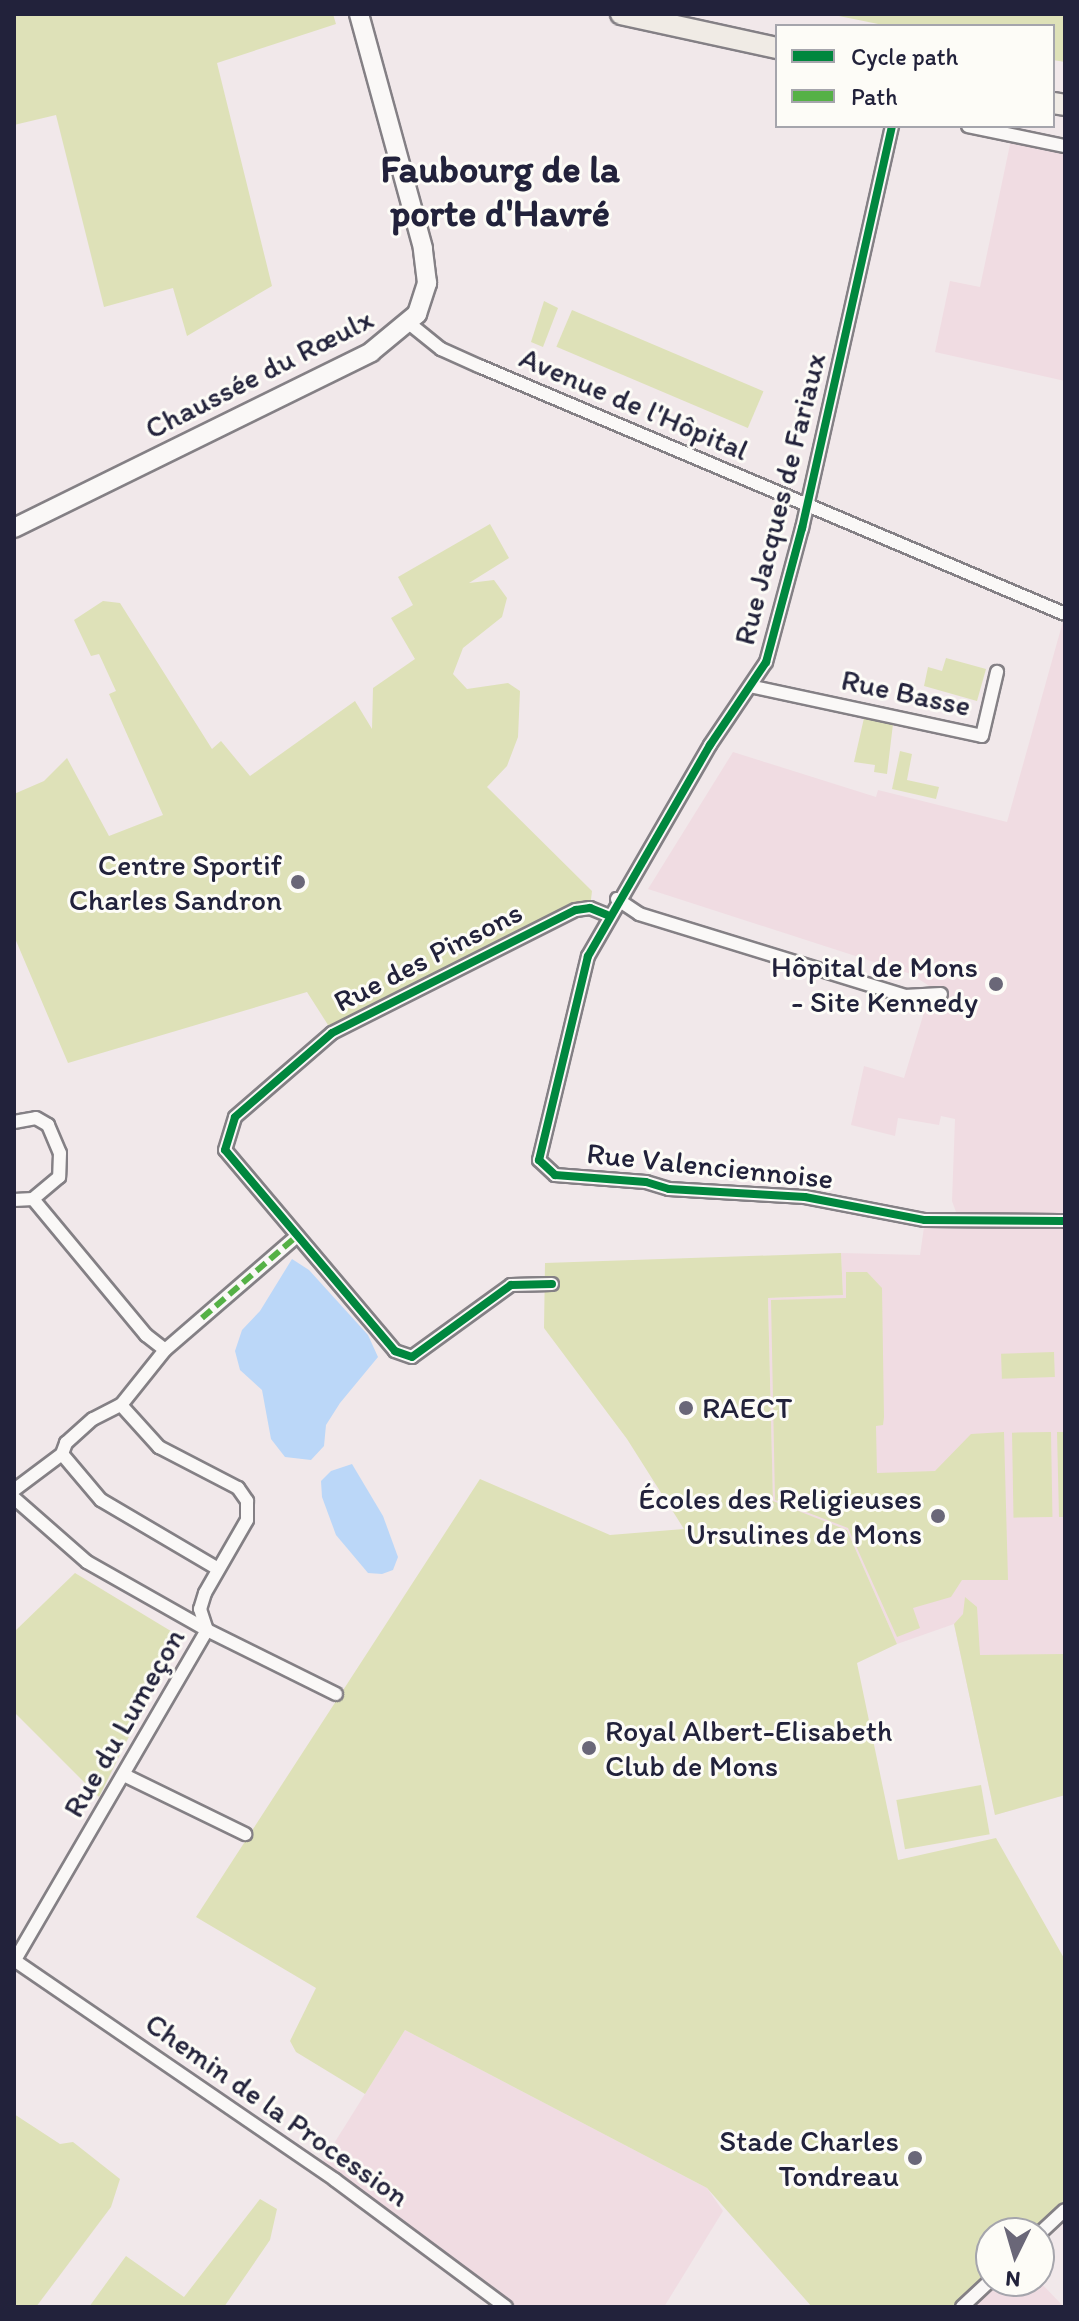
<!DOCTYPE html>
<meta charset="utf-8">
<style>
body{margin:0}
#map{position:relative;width:1079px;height:2321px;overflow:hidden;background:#f1e8ea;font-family:Itim,sans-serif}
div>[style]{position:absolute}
.built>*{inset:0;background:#f0dce2}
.green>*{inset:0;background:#dee1b8;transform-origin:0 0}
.water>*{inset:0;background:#bbd7f8}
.roads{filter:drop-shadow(2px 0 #848085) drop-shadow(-2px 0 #848085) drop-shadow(0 2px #848085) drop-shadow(0 -2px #848085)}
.street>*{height:12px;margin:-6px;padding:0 6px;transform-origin:6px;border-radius:6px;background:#faf8f7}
.secondary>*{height:18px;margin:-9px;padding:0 9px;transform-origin:9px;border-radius:9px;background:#faf8f7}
.primary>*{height:20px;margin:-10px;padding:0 10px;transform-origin:10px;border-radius:10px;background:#f0ebe5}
.quiet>*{height:6px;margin-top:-3px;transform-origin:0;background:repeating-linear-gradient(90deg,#55b146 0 12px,transparent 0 18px)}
.cycleway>*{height:8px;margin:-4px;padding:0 4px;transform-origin:4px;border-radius:4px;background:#00873e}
.dots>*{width:22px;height:22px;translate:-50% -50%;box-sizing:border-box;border:4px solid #fdfcf7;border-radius:50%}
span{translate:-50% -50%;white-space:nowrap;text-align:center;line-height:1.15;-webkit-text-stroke:6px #fdfcf7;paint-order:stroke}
.street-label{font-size:30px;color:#22223b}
.poi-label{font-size:30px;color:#22223b}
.right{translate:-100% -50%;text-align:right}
.left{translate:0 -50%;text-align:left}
.district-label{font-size:38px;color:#22223b;font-weight:700}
.frame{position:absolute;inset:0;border:16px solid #22223b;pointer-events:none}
.legend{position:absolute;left:775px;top:24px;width:280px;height:104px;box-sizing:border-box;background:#fdfcf7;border:2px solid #a5a5ac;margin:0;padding:10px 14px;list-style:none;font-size:24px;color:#22223b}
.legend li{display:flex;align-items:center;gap:16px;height:40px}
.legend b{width:40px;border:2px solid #a5a5ac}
.north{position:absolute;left:975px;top:2217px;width:80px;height:80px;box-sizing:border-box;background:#fdfcf7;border:2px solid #a5a5ac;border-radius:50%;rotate:185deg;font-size:22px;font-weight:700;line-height:32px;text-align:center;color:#22223b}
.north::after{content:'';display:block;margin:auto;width:28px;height:36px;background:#6a6778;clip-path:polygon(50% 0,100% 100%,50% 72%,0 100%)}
</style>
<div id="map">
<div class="built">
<i style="clip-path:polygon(1012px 135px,1065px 146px,1065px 381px,935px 352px,950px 281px,980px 287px)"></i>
<i style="clip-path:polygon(1065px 614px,1065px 1795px,995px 1815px,954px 1624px,897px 1644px,847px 1530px,773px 1502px,768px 1298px,843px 1295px,841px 1253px,920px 1255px,925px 1220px,960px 1223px,952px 1201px,955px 1119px,941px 1116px,939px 1125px,898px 1118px,895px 1136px,851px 1125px,864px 1066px,904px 1078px,929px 996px,940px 993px,911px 974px,648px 889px,733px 752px,876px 797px,878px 790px,1007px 822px)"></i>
<i style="clip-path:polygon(405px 2030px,707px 2188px,723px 2211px,664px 2307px,506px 2307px,318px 2169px)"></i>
<i style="clip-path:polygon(991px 2281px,1039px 2281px,1064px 2307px,962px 2307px)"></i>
</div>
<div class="green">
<i style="clip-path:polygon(14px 14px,333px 14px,336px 24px,217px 63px,272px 286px,187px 336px,173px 288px,104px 307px,56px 115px,14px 125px)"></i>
<i style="clip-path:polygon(829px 14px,1065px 14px,1065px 62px,1053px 60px,1053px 26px,888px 26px)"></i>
<i style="clip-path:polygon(544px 301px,558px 308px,543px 347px,531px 342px)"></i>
<i style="left:572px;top:310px;width:208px;height:40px;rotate:23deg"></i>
<i style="clip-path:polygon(490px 524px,509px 558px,469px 583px,494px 580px,507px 598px,502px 617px,463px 648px,453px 674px,467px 689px,508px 683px,520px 691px,518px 737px,507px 766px,487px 787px,592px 891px,590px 908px,337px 1039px,307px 992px,68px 1063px,14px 936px,14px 794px,44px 781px,67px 758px,109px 836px,163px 815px,109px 694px,116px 691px,99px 654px,91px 656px,74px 620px,103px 601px,120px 603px,212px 749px,221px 741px,250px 776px,355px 701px,372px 729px,373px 688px,415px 659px,391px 618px,413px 605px,398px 577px)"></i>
<i style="clip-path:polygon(946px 658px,986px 669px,977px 701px,924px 686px,928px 667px,942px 671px)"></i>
<i style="clip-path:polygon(864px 718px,893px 724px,887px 774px,874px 772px,875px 765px,854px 762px)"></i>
<i style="clip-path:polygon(900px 751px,912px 754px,907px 780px,939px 787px,936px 799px,892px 789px)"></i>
<i style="clip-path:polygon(841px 1253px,843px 1295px,768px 1298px,773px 1501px,847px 1530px,897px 1644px,857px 1663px,898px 1860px,996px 1838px,1065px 1960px,1065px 2210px,1039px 2233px,991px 2233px,991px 2280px,962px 2307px,812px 2307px,707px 2188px,405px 2030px,365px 2094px,296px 2052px,290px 2041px,316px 1988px,196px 1917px,480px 1479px,610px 1535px,684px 1529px,627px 1439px,544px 1328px,545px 1263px)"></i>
<i style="clip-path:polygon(846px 1272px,867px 1272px,882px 1288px,884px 1417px,883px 1425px,876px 1426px,877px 1473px,935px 1471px,971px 1434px,1004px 1432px,1008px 1580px,962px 1580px,951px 1597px,913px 1608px,920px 1628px,897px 1637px,848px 1528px,775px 1500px,771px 1300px,846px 1298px)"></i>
<i style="left:1054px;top:1352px;width:25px;height:53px;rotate:88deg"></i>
<i style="left:1051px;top:1432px;width:85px;height:39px;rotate:89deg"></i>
<i style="clip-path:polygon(1057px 1432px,1065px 1432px,1065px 1517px,1059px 1517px)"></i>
<i style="clip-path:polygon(75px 1573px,179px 1636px,99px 1797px,14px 1712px,14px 1632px)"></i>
<i style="clip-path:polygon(965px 1597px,977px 1607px,980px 1655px,1065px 1654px,1065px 1795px,995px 1815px,954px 1624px,963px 1614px)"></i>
<i style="left:981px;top:1785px;width:50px;height:86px;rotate:80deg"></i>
<i style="clip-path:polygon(14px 2114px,60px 2144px,73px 2142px,120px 2179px,111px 2207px,36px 2307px,14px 2307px)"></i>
<i style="clip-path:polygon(260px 2199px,277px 2209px,270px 2240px,224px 2307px,89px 2307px,126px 2256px,184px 2297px)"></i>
</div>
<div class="water">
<i style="clip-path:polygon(292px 1259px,309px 1270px,368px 1335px,378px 1357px,340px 1403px,326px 1425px,324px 1446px,311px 1460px,285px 1457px,271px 1439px,262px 1390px,240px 1370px,235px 1351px,242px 1330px,260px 1311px)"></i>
<i style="clip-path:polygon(352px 1464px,383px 1516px,398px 1557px,393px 1570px,382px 1574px,368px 1573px,336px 1535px,322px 1497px,321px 1481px,331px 1471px)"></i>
</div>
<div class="roads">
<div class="street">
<i style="left:892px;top:126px;width:412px;rotate:102.6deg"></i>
<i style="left:802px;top:528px;width:139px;rotate:105deg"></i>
<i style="left:766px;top:662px;width:100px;rotate:124deg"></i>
<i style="left:710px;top:745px;width:244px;rotate:120deg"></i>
<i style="left:588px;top:956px;width:210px;rotate:103.5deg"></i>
<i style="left:539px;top:1160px;width:22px;rotate:43deg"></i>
<i style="left:555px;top:1175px;width:91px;rotate:4.4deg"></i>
<i style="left:646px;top:1182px;width:24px;rotate:17deg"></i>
<i style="left:669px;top:1189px;width:136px;rotate:3.4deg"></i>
<i style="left:805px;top:1197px;width:122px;rotate:10.9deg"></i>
<i style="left:925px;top:1220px;width:140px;rotate:0.4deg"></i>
<i style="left:968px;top:126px;width:99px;rotate:11.7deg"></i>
<i style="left:410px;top:324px;width:40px;rotate:39deg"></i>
<i style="left:441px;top:349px;width:42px;rotate:24.1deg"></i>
<i style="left:479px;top:366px;width:636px;rotate:22.94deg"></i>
<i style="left:754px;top:687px;width:233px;rotate:12.1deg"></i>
<i style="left:982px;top:736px;width:66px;rotate:-76.8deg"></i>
<i style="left:617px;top:899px;width:27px;rotate:34deg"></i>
<i style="left:639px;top:914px;width:278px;rotate:17.1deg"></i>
<i style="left:905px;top:996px;width:36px;rotate:-3deg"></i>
<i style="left:14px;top:1122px;width:22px;rotate:-10deg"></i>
<i style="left:36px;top:1118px;width:14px;rotate:30deg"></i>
<i style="left:48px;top:1125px;width:30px;rotate:67deg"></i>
<i style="left:60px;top:1153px;width:24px;rotate:92deg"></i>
<i style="left:59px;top:1177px;width:34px;rotate:140deg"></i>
<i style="left:14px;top:1200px;width:19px;rotate:-3deg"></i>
<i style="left:33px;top:1199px;width:177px;rotate:50.3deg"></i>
<i style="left:146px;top:1335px;width:24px;rotate:38deg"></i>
<i style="left:552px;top:1284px;width:41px;rotate:178.6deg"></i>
<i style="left:511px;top:1285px;width:122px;rotate:144deg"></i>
<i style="left:412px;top:1357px;width:18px;rotate:-161deg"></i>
<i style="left:395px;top:1351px;width:263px;rotate:-130.2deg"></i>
<i style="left:225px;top:1150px;width:34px;rotate:-73deg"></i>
<i style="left:235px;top:1117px;width:128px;rotate:-40.9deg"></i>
<i style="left:332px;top:1033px;width:273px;rotate:-26.8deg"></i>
<i style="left:576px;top:910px;width:14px;rotate:-8deg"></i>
<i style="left:590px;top:908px;width:18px;rotate:22deg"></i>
<i style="left:121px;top:1405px;width:57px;rotate:47.9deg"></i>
<i style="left:159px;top:1447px;width:89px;rotate:27.4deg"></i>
<i style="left:238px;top:1488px;width:16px;rotate:55deg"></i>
<i style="left:247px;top:1501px;width:19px;rotate:90deg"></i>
<i style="left:247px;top:1520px;width:84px;rotate:119.9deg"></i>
<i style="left:205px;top:1593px;width:17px;rotate:107deg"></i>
<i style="left:200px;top:1609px;width:22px;rotate:72deg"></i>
<i style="left:207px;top:1630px;width:144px;rotate:26.4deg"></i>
<i style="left:62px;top:1454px;width:60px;rotate:49.7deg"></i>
<i style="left:101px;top:1500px;width:136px;rotate:30.5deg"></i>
<i style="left:14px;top:1490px;width:60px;rotate:-36.9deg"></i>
<i style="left:62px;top:1454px;width:12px;rotate:-70deg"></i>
<i style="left:66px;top:1443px;width:36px;rotate:-42deg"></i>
<i style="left:93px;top:1419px;width:31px;rotate:-27deg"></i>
<i style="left:121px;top:1405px;width:70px;rotate:-51.3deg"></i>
<i style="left:165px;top:1350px;width:174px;rotate:-40.8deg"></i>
<i style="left:14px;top:1498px;width:97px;rotate:41.2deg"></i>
<i style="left:87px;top:1562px;width:138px;rotate:29.5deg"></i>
<i style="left:207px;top:1630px;width:383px;rotate:120.2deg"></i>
<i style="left:124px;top:1775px;width:135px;rotate:26deg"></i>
<i style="left:14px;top:1960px;width:389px;rotate:34.4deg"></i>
<i style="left:335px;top:2180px;width:213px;rotate:36.6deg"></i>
<i style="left:1039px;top:2234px;width:35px;rotate:-43deg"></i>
<i style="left:962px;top:2307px;width:40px;rotate:-43deg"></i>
</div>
<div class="secondary">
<i style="left:14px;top:528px;width:398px;rotate:-26.2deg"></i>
<i style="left:371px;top:352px;width:60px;rotate:-39.6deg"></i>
<i style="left:417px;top:314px;width:33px;rotate:-72deg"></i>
<i style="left:427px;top:283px;width:35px;rotate:-97deg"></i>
<i style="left:423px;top:248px;width:243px;rotate:-105.3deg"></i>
</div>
<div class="primary">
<i style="left:621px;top:14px;width:160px;rotate:12.3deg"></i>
<i style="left:1053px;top:103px;width:12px;rotate:9deg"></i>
</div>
</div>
<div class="quiet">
<i style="left:202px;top:1318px;width:125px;rotate:-40.8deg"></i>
</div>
<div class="cycleway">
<i style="left:892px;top:126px;width:412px;rotate:102.6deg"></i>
<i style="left:802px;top:528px;width:139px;rotate:105deg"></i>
<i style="left:766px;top:662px;width:100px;rotate:124deg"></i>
<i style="left:710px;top:745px;width:244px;rotate:120deg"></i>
<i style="left:588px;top:956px;width:210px;rotate:103.5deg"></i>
<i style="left:539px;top:1160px;width:22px;rotate:43deg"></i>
<i style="left:555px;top:1175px;width:91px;rotate:4.4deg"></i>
<i style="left:646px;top:1182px;width:24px;rotate:17deg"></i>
<i style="left:669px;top:1189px;width:136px;rotate:3.4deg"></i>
<i style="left:805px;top:1197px;width:122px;rotate:10.9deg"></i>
<i style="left:925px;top:1220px;width:140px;rotate:0.4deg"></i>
<i style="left:552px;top:1284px;width:41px;rotate:178.6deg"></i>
<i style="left:511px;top:1285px;width:122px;rotate:144deg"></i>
<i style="left:412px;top:1357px;width:18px;rotate:-161deg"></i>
<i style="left:395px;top:1351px;width:263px;rotate:-130.2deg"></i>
<i style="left:225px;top:1150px;width:34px;rotate:-73deg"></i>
<i style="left:235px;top:1117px;width:128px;rotate:-40.9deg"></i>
<i style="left:332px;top:1033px;width:273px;rotate:-26.8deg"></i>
<i style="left:576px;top:910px;width:14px;rotate:-8deg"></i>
<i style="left:590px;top:908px;width:18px;rotate:22deg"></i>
</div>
<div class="dots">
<i style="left:298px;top:882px;background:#6a6778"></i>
<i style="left:996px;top:984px;background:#6a6778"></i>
<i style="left:686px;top:1408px;background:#6a6778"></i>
<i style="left:938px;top:1516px;background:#6a6778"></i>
<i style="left:589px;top:1748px;background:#6a6778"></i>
<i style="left:915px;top:2158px;background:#6a6778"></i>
</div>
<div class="street-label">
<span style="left:259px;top:374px;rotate:-27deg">Chaussée du Rœulx</span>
<span style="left:634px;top:404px;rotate:23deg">Avenue de l'Hôpital</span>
<span style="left:780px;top:499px;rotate:-76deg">Rue Jacques de Fariaux</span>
<span style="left:906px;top:693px;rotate:12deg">Rue Basse</span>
<span style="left:428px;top:957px;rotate:-27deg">Rue des Pinsons</span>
<span style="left:710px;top:1166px;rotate:6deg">Rue Valenciennoise</span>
<span style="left:124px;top:1723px;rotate:-60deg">Rue du Lumeçon</span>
<span style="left:277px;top:2110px;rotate:35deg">Chemin de la Procession</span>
</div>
<div class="poi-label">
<span class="right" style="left:282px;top:882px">Centre Sportif<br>Charles Sandron</span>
<span class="right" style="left:978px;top:984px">Hôpital de Mons<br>- Site Kennedy</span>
<span class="left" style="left:702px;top:1408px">RAECT</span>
<span class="right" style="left:922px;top:1516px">Écoles des Religieuses<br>Ursulines de Mons</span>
<span class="left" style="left:605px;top:1748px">Royal Albert-Elisabeth<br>Club de Mons</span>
<span class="right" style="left:899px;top:2158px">Stade Charles<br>Tondreau</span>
</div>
<div class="district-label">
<span style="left:500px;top:192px">Faubourg de la<br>porte d'Havré</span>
</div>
<div class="frame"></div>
<ul class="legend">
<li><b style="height:10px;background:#00873e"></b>Cycle path</li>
<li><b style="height:10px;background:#55b146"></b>Path</li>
</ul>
<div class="north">N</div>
</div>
